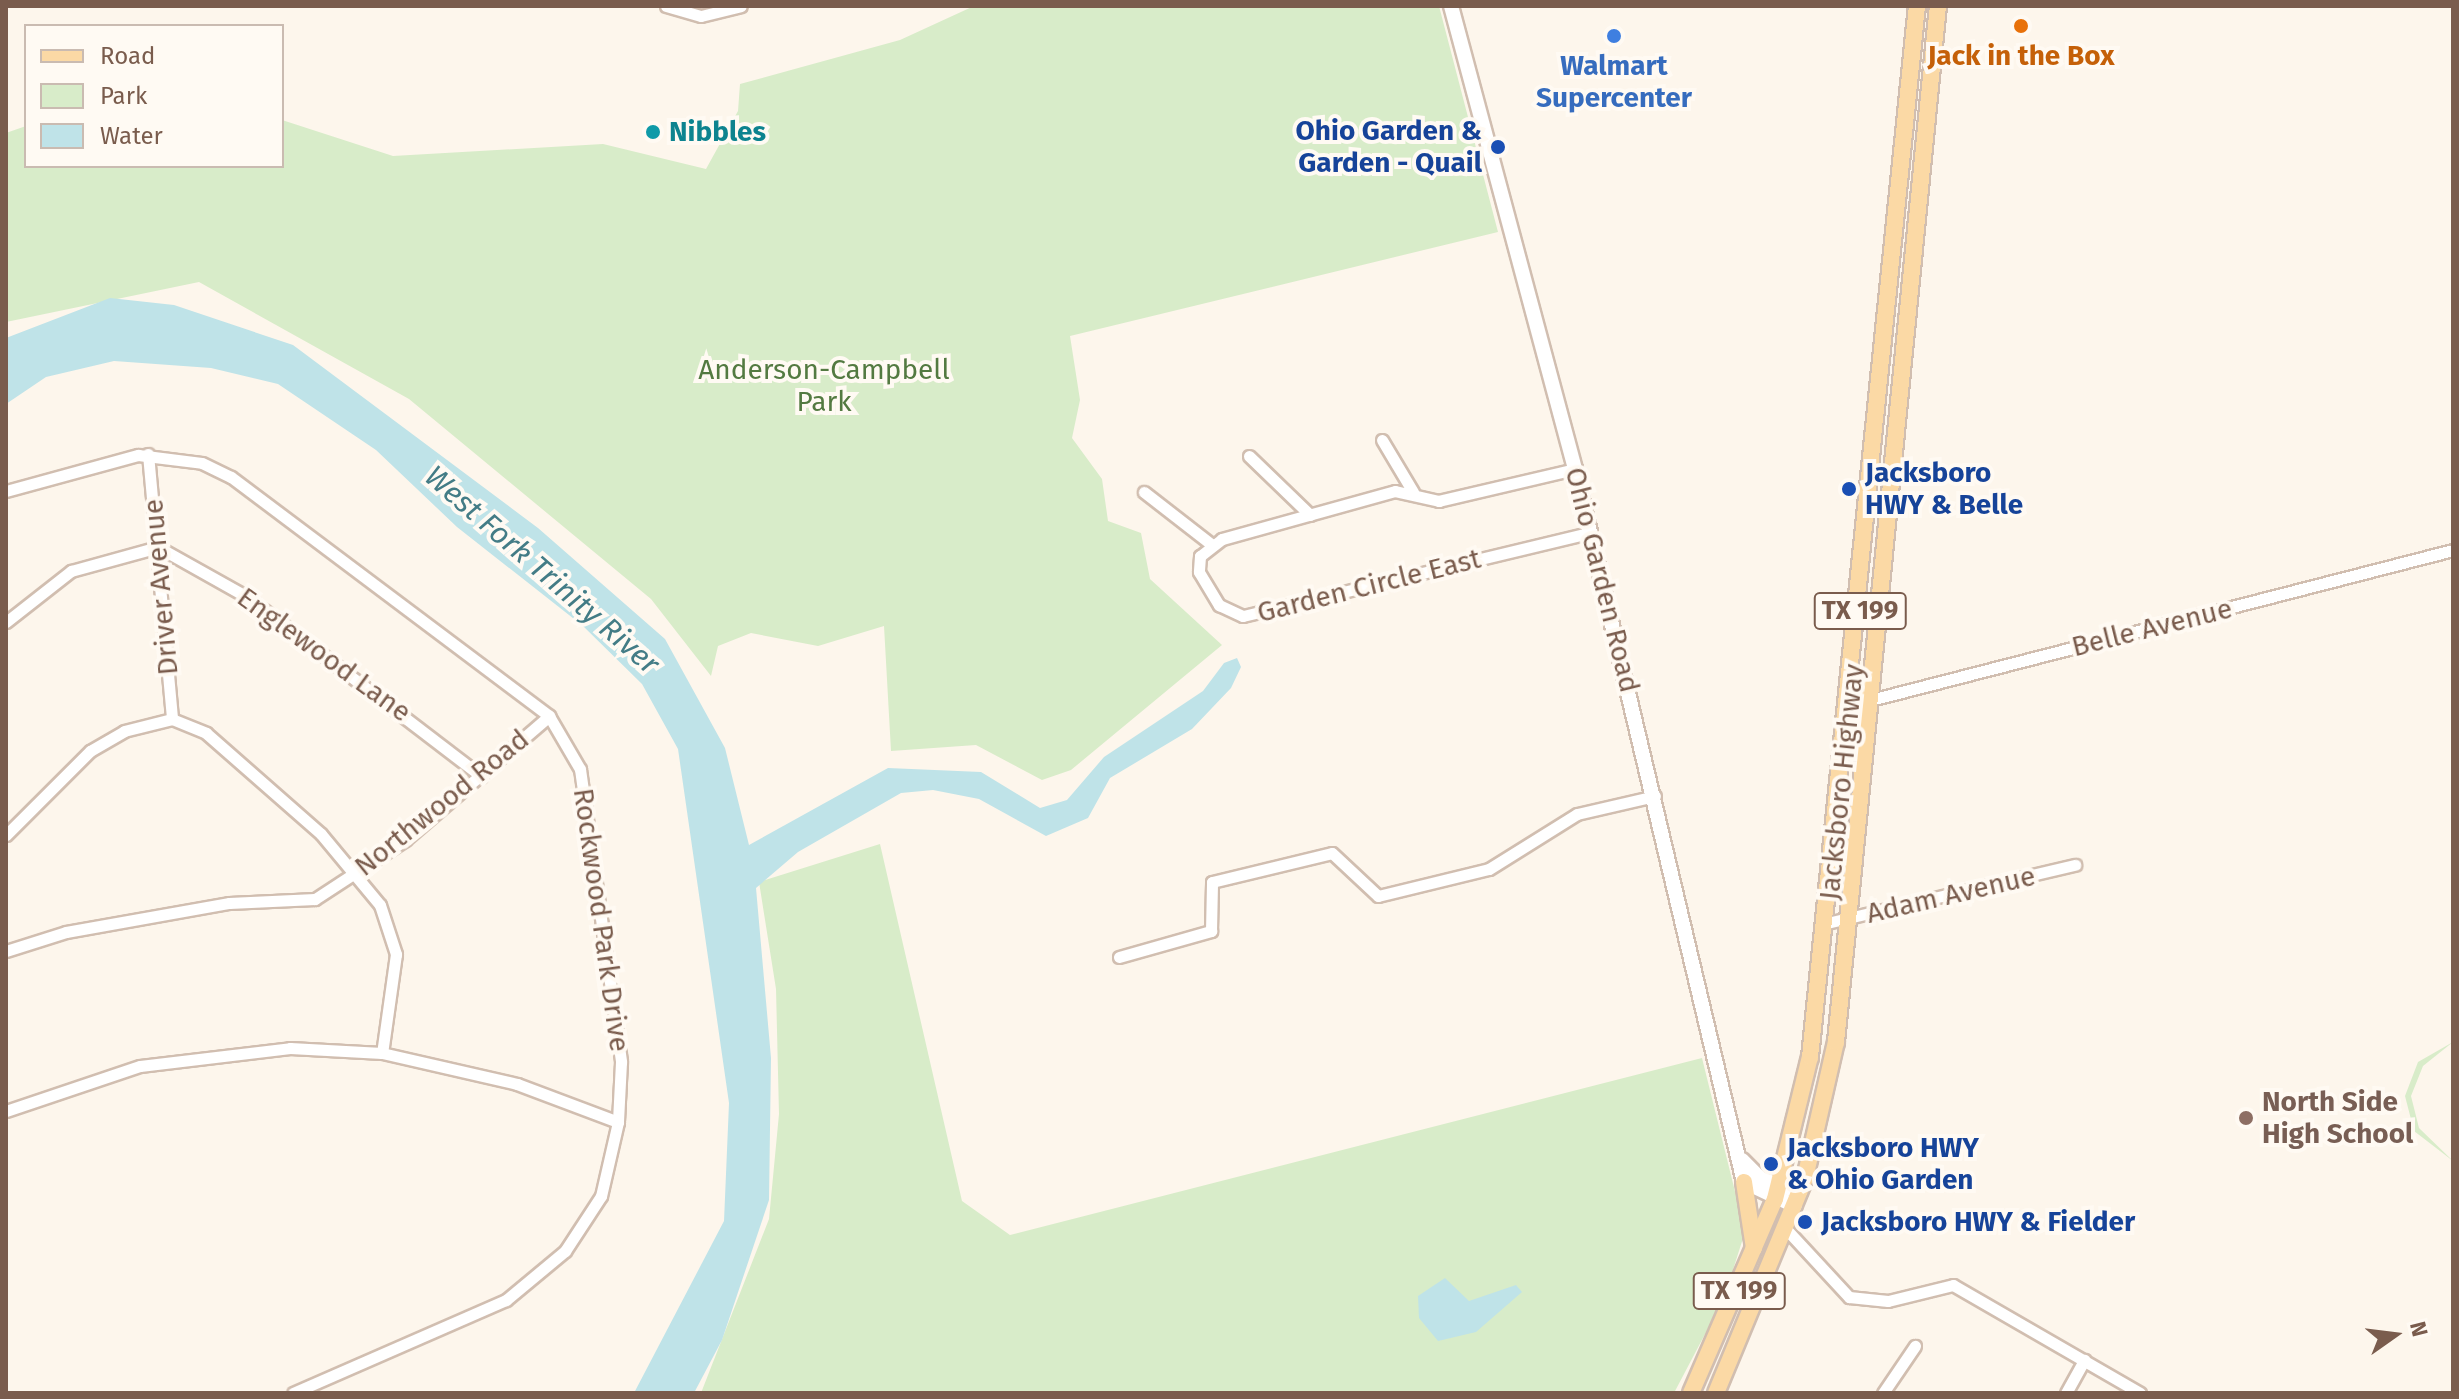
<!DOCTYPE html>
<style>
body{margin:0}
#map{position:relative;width:2459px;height:1399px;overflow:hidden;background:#fdf6ec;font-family:"Fira Sans",sans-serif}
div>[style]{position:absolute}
.green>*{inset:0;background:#d8ecc9}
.water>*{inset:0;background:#bfe3e8}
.roads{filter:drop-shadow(2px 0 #d1beb0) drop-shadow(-2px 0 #d1beb0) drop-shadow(0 2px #d1beb0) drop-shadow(0 -2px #d1beb0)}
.minor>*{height:11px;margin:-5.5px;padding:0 5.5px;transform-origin:5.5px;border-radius:5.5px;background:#fff}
.tertiary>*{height:14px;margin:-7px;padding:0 7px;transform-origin:7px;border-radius:7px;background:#fff}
.primary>*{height:16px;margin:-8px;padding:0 8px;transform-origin:8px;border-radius:8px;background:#fbd9a5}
.dots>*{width:22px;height:22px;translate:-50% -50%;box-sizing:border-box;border:4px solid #fffaf3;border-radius:50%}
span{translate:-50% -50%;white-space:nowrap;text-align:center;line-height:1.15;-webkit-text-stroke:8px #fffaf3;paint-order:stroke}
.shield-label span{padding:2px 6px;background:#fffaf3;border:2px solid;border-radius:6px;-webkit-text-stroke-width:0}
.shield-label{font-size:26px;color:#7a5c4d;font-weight:700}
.food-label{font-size:28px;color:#c56008;font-weight:700}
.shop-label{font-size:28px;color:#366cbe;font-weight:700}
.transit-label{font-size:28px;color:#164399;font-weight:700}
.right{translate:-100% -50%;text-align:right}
.left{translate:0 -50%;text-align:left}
.culture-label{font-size:28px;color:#0d838f;font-weight:700}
.park-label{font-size:28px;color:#537a41}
.street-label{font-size:28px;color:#7a5c4d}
.education-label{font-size:28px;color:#785e54;font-weight:700}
.water-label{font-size:30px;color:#437c86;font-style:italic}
.frame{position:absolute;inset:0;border:8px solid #7a5c4d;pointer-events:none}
.legend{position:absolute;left:24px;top:24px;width:260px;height:144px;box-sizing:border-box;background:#fffaf3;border:2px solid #cabbb1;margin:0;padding:10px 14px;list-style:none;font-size:24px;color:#7a5c4d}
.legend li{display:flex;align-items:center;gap:16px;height:40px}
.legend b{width:40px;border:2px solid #cabbb1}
.north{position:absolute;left:2355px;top:1295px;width:80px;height:80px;-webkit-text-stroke:6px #fffaf3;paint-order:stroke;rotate:76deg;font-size:22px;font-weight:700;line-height:32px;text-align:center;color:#7a5c4d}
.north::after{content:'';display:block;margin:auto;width:28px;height:36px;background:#7a5c4d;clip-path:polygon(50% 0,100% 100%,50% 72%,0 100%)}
</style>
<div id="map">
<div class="green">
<i style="clip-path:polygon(974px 6px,1439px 6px,1498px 232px,1070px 336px,1080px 400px,1072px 438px,1102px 479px,1108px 521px,1141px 533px,1150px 579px,1222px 645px,1071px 770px,1042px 780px,976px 745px,891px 751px,884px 626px,818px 646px,751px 633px,718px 646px,711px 676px,651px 599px,409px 399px,199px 282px,6px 322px,6px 133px,26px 126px,26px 166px,282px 166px,282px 120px,393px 156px,603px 144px,706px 169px,738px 111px,740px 84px,900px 40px)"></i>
<i style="clip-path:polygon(880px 844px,962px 1201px,1010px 1235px,1702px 1058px,1745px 1232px,1724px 1298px,1674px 1393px,701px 1393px,769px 1219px,779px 1114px,776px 989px,759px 882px)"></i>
<i style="clip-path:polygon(2453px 1042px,2423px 1066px,2411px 1096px,2419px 1128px,2453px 1161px,2414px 1131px,2405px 1096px,2418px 1062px)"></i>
</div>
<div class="water">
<i style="clip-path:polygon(110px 298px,174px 305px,293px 345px,538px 528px,665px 639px,725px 748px,749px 845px,888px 768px,981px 772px,1040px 808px,1067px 800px,1104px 757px,1203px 691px,1224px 663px,1237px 658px,1241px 667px,1231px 688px,1192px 729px,1110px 778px,1088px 818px,1046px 836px,979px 799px,933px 790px,901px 793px,798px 852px,756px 888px,771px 1058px,769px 1200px,722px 1340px,694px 1393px,634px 1393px,724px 1221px,729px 1103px,678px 749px,642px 684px,583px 626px,457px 527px,376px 450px,278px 384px,211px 368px,114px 361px,46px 377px,6px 404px,6px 338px)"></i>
<i style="clip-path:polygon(1445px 1278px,1469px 1301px,1516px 1285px,1522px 1292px,1476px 1332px,1438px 1341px,1419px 1318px,1418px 1296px)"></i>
</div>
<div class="roads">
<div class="minor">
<i style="left:666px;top:6px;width:36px;rotate:16deg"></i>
<i style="left:701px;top:16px;width:41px;rotate:-14deg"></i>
<i style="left:1382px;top:440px;width:61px;rotate:59.2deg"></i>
<i style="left:148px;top:454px;width:266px;rotate:84.8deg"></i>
<i style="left:1249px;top:456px;width:85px;rotate:44deg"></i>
<i style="left:1575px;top:469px;width:140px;rotate:166.8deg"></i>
<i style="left:1439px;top:501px;width:45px;rotate:-167.2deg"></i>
<i style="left:1395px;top:491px;width:180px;rotate:164.5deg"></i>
<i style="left:1222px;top:539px;width:28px;rotate:142deg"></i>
<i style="left:1200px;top:556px;width:16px;rotate:94deg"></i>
<i style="left:1199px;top:572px;width:39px;rotate:59deg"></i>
<i style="left:1219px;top:605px;width:26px;rotate:25deg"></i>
<i style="left:1243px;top:616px;width:357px;rotate:-13.5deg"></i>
<i style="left:6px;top:491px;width:137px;rotate:-15.3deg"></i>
<i style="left:138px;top:455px;width:64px;rotate:7.1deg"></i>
<i style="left:202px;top:463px;width:32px;rotate:26deg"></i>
<i style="left:231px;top:477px;width:398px;rotate:36.9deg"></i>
<i style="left:549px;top:716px;width:61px;rotate:59.7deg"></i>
<i style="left:580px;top:769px;width:296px;rotate:82deg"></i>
<i style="left:621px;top:1062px;width:60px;rotate:92.9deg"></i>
<i style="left:618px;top:1122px;width:76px;rotate:102.9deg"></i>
<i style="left:601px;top:1196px;width:66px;rotate:123.2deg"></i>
<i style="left:565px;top:1251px;width:77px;rotate:140.3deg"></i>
<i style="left:506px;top:1300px;width:232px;rotate:156.4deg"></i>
<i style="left:1144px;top:492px;width:86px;rotate:37.9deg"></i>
<i style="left:6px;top:622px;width:83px;rotate:-38.1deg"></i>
<i style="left:71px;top:571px;width:90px;rotate:-15.4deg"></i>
<i style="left:158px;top:547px;width:102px;rotate:29.3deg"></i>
<i style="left:247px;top:597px;width:295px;rotate:37.4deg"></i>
<i style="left:1851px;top:705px;width:622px;rotate:-14.44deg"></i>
<i style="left:6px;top:835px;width:119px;rotate:-45deg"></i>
<i style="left:90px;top:751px;width:39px;rotate:-30deg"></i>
<i style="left:124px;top:731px;width:49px;rotate:-14deg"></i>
<i style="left:172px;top:719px;width:37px;rotate:22deg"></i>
<i style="left:206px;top:733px;width:153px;rotate:41.3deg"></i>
<i style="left:321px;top:834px;width:92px;rotate:50.3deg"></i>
<i style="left:380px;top:905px;width:52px;rotate:71.9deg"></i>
<i style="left:396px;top:954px;width:100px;rotate:98deg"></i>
<i style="left:1827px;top:923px;width:255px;rotate:-13.2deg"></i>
<i style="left:6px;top:951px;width:63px;rotate:-17.6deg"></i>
<i style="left:66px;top:932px;width:166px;rotate:-10.1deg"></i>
<i style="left:229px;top:903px;width:86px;rotate:-2.7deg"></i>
<i style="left:315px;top:899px;width:108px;rotate:-33.2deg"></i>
<i style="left:405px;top:840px;width:190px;rotate:-40.7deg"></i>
<i style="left:1119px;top:957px;width:96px;rotate:-15.8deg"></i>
<i style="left:1211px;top:931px;width:49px;rotate:-88.8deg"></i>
<i style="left:1212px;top:882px;width:123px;rotate:-13.6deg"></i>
<i style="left:1332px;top:853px;width:63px;rotate:43.1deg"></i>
<i style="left:1378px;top:896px;width:114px;rotate:-13.7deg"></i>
<i style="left:1489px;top:869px;width:104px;rotate:-32deg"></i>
<i style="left:1577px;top:814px;width:80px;rotate:-13deg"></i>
<i style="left:6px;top:1111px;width:141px;rotate:-18.6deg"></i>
<i style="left:140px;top:1066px;width:151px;rotate:-6.8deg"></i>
<i style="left:290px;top:1048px;width:92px;rotate:3.1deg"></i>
<i style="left:382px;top:1053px;width:139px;rotate:12.9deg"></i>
<i style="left:517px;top:1084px;width:108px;rotate:20.6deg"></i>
<i style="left:1786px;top:1229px;width:93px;rotate:47.2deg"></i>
<i style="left:1849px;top:1297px;width:39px;rotate:6deg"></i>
<i style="left:1888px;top:1301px;width:67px;rotate:-13.8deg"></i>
<i style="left:1953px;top:1285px;width:216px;rotate:30deg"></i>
<i style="left:1883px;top:1393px;width:57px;rotate:-55.8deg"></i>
<i style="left:2066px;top:1393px;width:38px;rotate:-61deg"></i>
</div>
<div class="tertiary">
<i style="left:1451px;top:6px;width:479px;rotate:75deg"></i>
<i style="left:1575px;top:469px;width:733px;rotate:76.67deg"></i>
<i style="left:1744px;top:1182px;width:56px;rotate:25.2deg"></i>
<i style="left:1742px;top:1160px;width:27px;rotate:45deg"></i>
<i style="left:1761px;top:1179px;width:41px;rotate:18.4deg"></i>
</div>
<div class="primary">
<i style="left:1744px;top:1182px;width:67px;rotate:81.4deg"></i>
<i style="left:1691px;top:1393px;width:211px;rotate:-66.6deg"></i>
<i style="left:1775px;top:1199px;width:146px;rotate:-76.2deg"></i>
<i style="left:1810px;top:1057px;width:1056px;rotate:-84.19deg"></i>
<i style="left:1716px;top:1393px;width:233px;rotate:-67.5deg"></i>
<i style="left:1805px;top:1178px;width:139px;rotate:-77.2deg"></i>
<i style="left:1836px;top:1042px;width:1041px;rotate:-84.38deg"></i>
</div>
</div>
<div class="dots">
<i style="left:2021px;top:26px;background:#e8710a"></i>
<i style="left:1614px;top:36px;background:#3f7fe0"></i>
<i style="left:653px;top:132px;background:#0f9aa8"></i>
<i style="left:1498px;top:147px;background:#1a4fb4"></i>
<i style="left:1849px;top:489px;background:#1a4fb4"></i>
<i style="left:2246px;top:1118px;background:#8d6e63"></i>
<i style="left:1771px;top:1164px;background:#1a4fb4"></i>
<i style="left:1805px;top:1222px;background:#1a4fb4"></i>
</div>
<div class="shield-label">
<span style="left:1860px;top:611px">TX 199</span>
<span style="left:1739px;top:1291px">TX 199</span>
</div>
<div class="food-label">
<span style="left:2021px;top:56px">Jack in the Box</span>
</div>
<div class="shop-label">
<span style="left:1614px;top:82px">Walmart<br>Supercenter</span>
</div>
<div class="transit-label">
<span class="right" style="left:1482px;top:147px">Ohio Garden &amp;<br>Garden - Quail</span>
<span class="left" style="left:1865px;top:489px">Jacksboro<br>HWY &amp; Belle</span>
<span class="left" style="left:1787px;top:1164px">Jacksboro HWY<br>&amp; Ohio Garden</span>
<span class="left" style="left:1821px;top:1222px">Jacksboro HWY &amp; Fielder</span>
</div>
<div class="culture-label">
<span class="left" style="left:669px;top:132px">Nibbles</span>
</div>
<div class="park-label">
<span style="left:824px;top:386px">Anderson-Campbell<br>Park</span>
</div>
<div class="street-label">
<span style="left:1602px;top:580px;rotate:76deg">Ohio Garden Road</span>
<span style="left:1369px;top:586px;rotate:-14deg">Garden Circle East</span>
<span style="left:161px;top:587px;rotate:-95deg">Driver Avenue</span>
<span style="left:2152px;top:628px;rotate:-14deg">Belle Avenue</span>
<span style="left:324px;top:655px;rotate:36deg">Englewood Lane</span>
<span style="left:1842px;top:782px;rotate:-84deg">Jacksboro Highway</span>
<span style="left:442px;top:803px;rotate:-39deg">Northwood Road</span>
<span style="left:1951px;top:895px;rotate:-13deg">Adam Avenue</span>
<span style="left:601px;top:920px;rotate:82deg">Rockwood Park Drive</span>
</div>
<div class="education-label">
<span class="left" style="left:2262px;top:1118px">North Side<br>High School</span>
</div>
<div class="water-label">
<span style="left:542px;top:570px;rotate:41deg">West Fork Trinity River</span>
</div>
<div class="frame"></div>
<ul class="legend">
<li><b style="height:10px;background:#fbd9a5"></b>Road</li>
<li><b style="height:22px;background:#d8ecc9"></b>Park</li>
<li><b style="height:22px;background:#bfe3e8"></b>Water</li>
</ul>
<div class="north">N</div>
</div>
